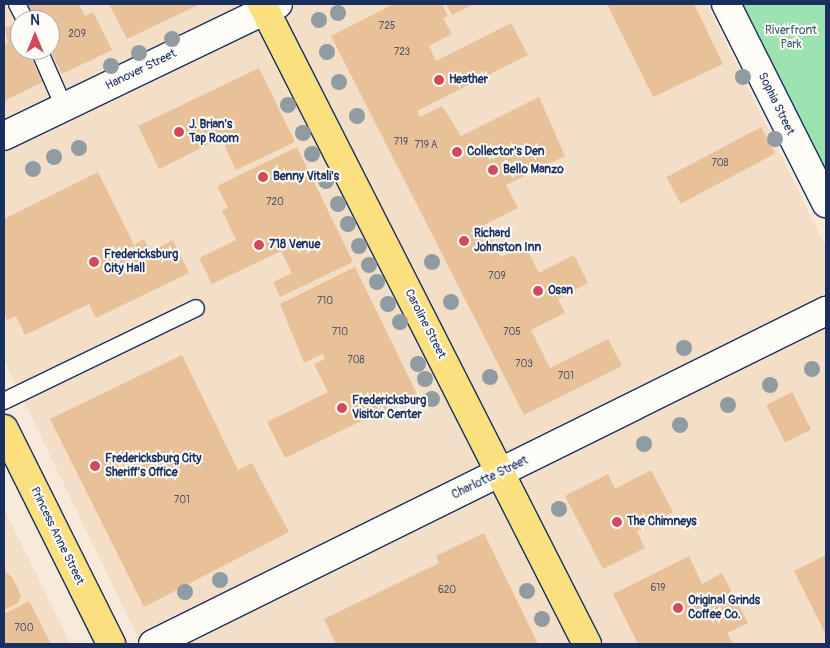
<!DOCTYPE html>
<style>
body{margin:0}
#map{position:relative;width:830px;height:648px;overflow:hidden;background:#f7eadb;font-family:Pangolin,sans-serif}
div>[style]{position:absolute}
.built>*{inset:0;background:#f3dec7}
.green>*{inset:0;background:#9ce3b1}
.building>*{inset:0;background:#e9c199;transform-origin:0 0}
.roads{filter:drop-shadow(1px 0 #1b2f5e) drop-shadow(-1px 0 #1b2f5e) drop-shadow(0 1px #1b2f5e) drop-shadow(0 -1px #1b2f5e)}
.service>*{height:16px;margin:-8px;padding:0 8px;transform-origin:8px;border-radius:8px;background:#fdfcf7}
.minor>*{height:28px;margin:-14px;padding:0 14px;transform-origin:14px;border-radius:14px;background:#fdfcf7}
.secondary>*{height:28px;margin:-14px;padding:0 14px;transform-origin:14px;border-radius:14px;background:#fdfcf7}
.primary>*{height:28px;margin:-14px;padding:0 14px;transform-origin:14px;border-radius:14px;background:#fbe080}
.trees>*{width:16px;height:16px;margin:-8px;border-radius:50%;background:#909ca2}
.dots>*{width:14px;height:14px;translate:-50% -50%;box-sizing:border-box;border:2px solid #fdfcf7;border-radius:50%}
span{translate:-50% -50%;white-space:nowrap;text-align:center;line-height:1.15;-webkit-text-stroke:4px #fdfcf7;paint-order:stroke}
.number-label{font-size:10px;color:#4e546d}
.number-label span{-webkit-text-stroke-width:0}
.park-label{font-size:12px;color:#3b5c73}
.street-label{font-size:12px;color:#1b2f5e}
.poi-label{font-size:12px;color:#1b2f5e;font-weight:700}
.left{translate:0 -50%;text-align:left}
.frame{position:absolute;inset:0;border:5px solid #1b2f5e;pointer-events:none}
.north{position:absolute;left:10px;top:10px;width:50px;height:50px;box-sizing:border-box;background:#fdfcf7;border:1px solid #a3aaba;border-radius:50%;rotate:0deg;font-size:14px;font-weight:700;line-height:20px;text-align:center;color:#1b2f5e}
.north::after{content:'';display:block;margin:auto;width:18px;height:22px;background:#d1495b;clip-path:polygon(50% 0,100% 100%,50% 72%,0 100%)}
</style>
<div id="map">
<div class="built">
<i style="clip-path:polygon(evenodd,4px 4px,707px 4px,826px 247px,826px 644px,141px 644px,4px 360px,4px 4px,20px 20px,50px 20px,50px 50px,20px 50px,20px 20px)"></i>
<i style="clip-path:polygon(4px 509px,71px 644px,4px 644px)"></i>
</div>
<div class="green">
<i style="clip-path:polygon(734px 4px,826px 4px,826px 175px)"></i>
</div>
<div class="building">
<i style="clip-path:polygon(27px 4px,79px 4px,85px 16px,93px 12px,112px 50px,62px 74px,50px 50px,50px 20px,35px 20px)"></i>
<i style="clip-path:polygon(109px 4px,200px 4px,127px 39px)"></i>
<i style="clip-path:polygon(394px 4px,442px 4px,448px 16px,443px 18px,452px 34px,429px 46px,436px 61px,511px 23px,528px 55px,417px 111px,420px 117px,442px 106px,461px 136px,539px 97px,565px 156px,506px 185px,518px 208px,484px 225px,501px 257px,525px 245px,539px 273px,574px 255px,588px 283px,558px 299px,565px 313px,531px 330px,550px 368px,608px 339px,622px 366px,524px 415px,331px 36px)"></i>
<i style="clip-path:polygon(446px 4px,474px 4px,452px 15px)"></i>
<i style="clip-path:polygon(607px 4px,694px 4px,723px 64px,653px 97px)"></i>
<i style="clip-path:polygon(4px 23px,6px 28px,14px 24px,20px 35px,20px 50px,27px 50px,43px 82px,4px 101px,4px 45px,8px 43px)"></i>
<i style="clip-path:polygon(259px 68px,295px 142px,236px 170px,221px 138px,159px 169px,138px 126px)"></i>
<i style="left:761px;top:127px;width:30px;height:107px;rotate:62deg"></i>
<i style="clip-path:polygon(297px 147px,353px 262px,280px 297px,273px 282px,292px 273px,281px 251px,212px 284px,199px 258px,236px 240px,222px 210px,228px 208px,217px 186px)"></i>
<i style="clip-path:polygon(98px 172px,134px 245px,144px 239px,150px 252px,173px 240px,189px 273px,96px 318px,89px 304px,25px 335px,16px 316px,7px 320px,4px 313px,4px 219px)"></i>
<i style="clip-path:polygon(355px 267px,417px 394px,285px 458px,267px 422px,328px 392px,314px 364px,325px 359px,322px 354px,304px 363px,280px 304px)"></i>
<i style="clip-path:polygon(182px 355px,238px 470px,252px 463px,289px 532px,144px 607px,50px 419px)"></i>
<i style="left:792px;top:392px;width:42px;height:29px;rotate:63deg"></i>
<i style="clip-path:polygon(651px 470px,673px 512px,637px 531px,645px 548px,603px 569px,565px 496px,608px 474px,615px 489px)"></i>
<i style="clip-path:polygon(484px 533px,538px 644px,336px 644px,324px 619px,439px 563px,436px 556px)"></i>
<i style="clip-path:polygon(826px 555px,826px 635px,794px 571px)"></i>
<i style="clip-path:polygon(689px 556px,702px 584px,722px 573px,748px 623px,727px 633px,733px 644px,638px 644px,613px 594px)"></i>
<i style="clip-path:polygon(4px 571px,12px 577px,21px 595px,18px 603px,4px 610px)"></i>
<i style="clip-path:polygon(29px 601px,51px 644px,4px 644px,4px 614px)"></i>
</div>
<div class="roads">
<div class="service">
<i style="left:17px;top:4px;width:18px;rotate:63deg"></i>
<i style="left:39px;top:50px;width:62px;rotate:66.3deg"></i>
<i style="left:4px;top:401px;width:213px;rotate:-25.8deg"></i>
</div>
<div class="minor">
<i style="left:4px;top:136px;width:304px;rotate:-25.7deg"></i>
<i style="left:153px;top:644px;width:751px;rotate:-26.33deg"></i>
</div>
<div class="secondary">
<i style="left:726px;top:4px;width:223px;rotate:63.3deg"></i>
</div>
<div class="primary">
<i style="left:262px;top:4px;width:718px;rotate:63.08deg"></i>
<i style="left:4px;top:429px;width:240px;rotate:63.5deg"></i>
</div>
</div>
<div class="trees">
<i style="left:338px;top:13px"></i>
<i style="left:319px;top:20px"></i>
<i style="left:172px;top:39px"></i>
<i style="left:327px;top:52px"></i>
<i style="left:139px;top:53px"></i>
<i style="left:111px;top:66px"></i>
<i style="left:743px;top:77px"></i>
<i style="left:339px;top:82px"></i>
<i style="left:288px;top:105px"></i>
<i style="left:357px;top:116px"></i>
<i style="left:303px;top:133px"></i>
<i style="left:775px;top:139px"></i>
<i style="left:79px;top:148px"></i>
<i style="left:312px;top:154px"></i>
<i style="left:54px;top:157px"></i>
<i style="left:33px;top:169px"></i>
<i style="left:326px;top:181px"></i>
<i style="left:338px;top:204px"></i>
<i style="left:348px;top:224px"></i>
<i style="left:359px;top:246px"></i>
<i style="left:432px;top:262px"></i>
<i style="left:369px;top:265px"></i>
<i style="left:377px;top:282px"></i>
<i style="left:451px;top:302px"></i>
<i style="left:388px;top:304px"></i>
<i style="left:400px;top:322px"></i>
<i style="left:684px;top:348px"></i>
<i style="left:418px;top:364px"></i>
<i style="left:812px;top:369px"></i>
<i style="left:490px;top:377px"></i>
<i style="left:425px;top:379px"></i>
<i style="left:770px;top:385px"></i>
<i style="left:432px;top:399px"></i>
<i style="left:728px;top:405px"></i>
<i style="left:680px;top:425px"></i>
<i style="left:644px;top:444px"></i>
<i style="left:559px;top:509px"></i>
<i style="left:220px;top:580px"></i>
<i style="left:527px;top:591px"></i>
<i style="left:185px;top:592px"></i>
<i style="left:542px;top:619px"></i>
</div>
<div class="dots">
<i style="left:439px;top:80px;background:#d1495b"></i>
<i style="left:179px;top:132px;background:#d1495b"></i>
<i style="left:457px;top:152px;background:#d1495b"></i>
<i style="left:493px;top:170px;background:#d1495b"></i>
<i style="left:263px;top:177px;background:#d1495b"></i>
<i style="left:464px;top:241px;background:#d1495b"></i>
<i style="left:259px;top:245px;background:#d1495b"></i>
<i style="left:94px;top:262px;background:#d1495b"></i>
<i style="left:538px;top:291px;background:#d1495b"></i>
<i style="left:342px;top:408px;background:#d1495b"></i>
<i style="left:95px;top:466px;background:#d1495b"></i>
<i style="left:617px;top:522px;background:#d1495b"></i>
<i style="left:678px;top:608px;background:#d1495b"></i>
</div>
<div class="number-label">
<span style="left:387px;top:27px">725</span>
<span style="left:77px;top:35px">209</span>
<span style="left:402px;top:53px">723</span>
<span style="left:401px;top:143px">719</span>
<span style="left:426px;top:146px">719 A</span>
<span style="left:720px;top:164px">708</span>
<span style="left:275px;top:203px">720</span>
<span style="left:497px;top:277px">709</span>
<span style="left:325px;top:302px">710</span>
<span style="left:340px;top:333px">710</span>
<span style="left:512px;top:333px">705</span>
<span style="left:356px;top:361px">708</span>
<span style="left:524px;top:365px">703</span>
<span style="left:566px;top:377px">701</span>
<span style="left:182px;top:501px">701</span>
<span style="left:658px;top:589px">619</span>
<span style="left:447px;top:591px">620</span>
<span style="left:24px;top:629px">700</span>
</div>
<div class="park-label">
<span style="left:791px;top:38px">Riverfront<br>Park</span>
</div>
<div class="street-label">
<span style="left:141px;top:70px;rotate:-26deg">Hanover Street</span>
<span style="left:776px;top:104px;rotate:64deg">Sophia Street</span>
<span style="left:425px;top:324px;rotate:63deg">Caroline Street</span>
<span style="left:490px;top:478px;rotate:-26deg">Charlotte Street</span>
<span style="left:57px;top:536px;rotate:64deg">Princess Anne Street</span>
</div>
<div class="poi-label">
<span class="left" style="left:449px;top:80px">Heather</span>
<span class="left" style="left:189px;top:132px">J. Brian's<br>Tap Room</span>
<span class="left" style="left:467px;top:152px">Collector's Den</span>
<span class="left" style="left:503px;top:170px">Bello Manzo</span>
<span class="left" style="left:273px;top:177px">Benny Vitali's</span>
<span class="left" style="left:474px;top:241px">Richard<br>Johnston Inn</span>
<span class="left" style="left:269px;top:245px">718 Venue</span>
<span class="left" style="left:104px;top:262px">Fredericksburg<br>City Hall</span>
<span class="left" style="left:548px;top:291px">Osan</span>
<span class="left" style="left:352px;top:408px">Fredericksburg<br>Visitor Center</span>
<span class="left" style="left:105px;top:466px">Fredericksburg City<br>Sheriff's Office</span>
<span class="left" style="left:627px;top:522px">The Chimneys</span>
<span class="left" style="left:688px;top:608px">Original Grinds<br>Coffee Co.</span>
</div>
<div class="frame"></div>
<div class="north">N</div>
</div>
